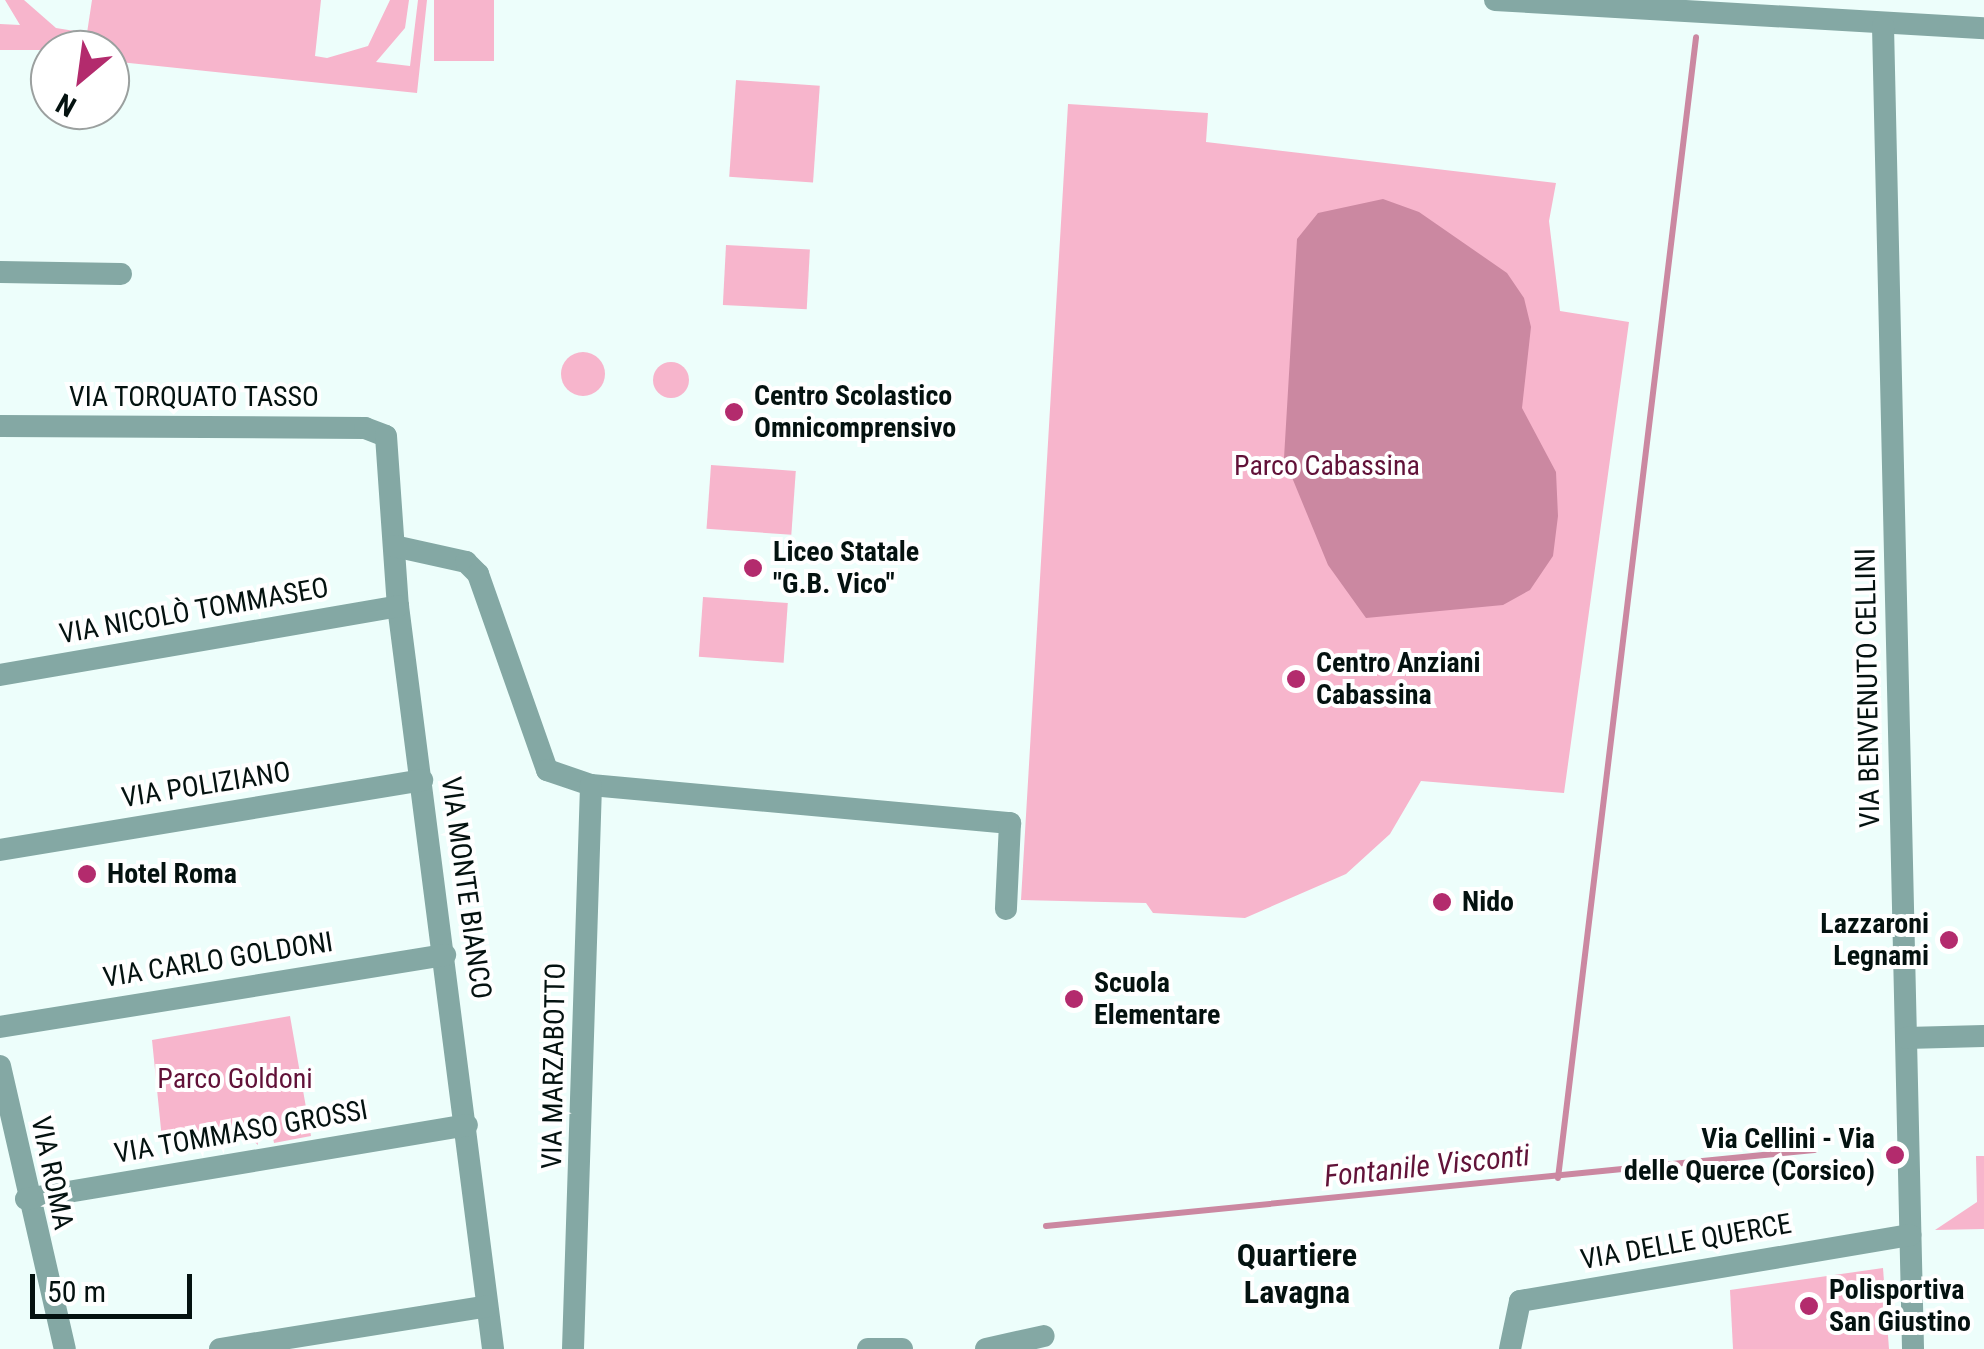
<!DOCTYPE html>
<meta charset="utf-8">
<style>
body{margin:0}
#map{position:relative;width:1984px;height:1349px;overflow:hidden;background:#edfefb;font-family:"Roboto Condensed",sans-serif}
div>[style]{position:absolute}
.green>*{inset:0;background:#f7b5cc;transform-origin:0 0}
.round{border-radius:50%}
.water>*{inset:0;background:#cb88a1}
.stream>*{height:6px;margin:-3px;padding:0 3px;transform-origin:3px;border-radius:3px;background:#cb88a1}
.street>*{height:22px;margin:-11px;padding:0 11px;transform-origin:11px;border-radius:11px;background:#84a8a4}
.dots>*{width:28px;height:28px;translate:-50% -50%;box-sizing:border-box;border:5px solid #fff;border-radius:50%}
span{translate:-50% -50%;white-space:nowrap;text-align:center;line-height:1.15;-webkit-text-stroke:8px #fff;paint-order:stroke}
.poi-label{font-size:28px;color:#041210;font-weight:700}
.left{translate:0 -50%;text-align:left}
.right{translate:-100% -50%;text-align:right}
.street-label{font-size:28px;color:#041210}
.park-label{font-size:28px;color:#611138}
.water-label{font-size:30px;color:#621339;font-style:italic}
.quarter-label{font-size:32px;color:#041210;font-weight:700}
.north{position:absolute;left:30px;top:30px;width:100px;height:100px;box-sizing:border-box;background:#fff;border:2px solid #9ba09f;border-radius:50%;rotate:209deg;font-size:28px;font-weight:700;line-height:40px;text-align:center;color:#041210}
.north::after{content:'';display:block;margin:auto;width:35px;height:45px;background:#b32b6d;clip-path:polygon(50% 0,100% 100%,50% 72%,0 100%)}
.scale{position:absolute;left:30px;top:1274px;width:162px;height:45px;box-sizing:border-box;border:5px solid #041210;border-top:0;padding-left:12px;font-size:30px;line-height:35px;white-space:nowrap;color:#041210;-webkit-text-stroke:8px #fff;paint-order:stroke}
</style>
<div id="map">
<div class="green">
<i style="clip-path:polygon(5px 0,24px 0,56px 28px,87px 33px,92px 0,321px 0,315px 56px,327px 58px,368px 46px,390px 0,409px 0,405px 28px,376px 62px,410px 66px,418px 0,427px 0,417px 93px,110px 61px,110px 50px,0 50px,0 24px,20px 25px)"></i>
<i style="left:434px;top:0;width:60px;height:61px"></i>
<i style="left:736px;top:80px;width:84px;height:97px;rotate:4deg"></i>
<i style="clip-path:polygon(1068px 104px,1208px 113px,1206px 142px,1556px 183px,1549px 221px,1560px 311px,1629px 322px,1564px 793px,1421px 781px,1390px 834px,1346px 874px,1245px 918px,1153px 913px,1146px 903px,1021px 900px)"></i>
<i style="left:726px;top:245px;width:84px;height:60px;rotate:3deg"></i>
<i class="round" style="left:561px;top:352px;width:44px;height:44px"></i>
<i class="round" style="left:653px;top:362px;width:36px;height:36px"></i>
<i style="left:711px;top:465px;width:85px;height:64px;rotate:4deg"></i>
<i style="left:703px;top:597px;width:85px;height:60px;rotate:4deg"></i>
<i style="clip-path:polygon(290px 1016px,311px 1136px,274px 1143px,271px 1128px,257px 1131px,258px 1145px,242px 1131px,177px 1142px,164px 1159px,152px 1040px)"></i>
<i style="clip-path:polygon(1976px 1156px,1984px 1156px,1984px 1229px,1935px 1230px,1977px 1202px)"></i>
<i style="clip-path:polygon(1883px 1268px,1889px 1349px,1733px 1349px,1730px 1290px)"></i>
</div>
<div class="water">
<i style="clip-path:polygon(1383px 199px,1419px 212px,1507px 273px,1524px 298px,1531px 327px,1522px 408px,1556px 472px,1558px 516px,1553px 556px,1530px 590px,1503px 605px,1366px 618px,1328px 565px,1284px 458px,1297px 239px,1318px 213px)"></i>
</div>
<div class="stream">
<i style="left:1558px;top:1178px;width:1149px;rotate:-83.1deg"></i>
<i style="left:1046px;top:1226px;width:772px;rotate:-5.65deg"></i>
</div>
<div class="street">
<i style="left:1495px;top:0;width:490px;rotate:3.3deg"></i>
<i style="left:1883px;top:26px;width:1323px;rotate:88.7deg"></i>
<i style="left:0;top:272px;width:121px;rotate:0.9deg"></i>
<i style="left:0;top:426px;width:365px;rotate:0.3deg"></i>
<i style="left:365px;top:428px;width:22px;rotate:21deg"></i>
<i style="left:386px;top:436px;width:170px;rotate:86deg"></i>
<i style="left:398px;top:606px;width:749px;rotate:82.71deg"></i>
<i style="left:394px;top:546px;width:74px;rotate:12.5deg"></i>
<i style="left:466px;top:562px;width:17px;rotate:45deg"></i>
<i style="left:478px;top:574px;width:208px;rotate:70.6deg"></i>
<i style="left:547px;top:770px;width:46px;rotate:18.8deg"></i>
<i style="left:591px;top:785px;width:421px;rotate:5.2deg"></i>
<i style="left:1010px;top:823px;width:86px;rotate:92.7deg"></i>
<i style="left:0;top:675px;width:404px;rotate:-9.8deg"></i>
<i style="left:0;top:850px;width:428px;rotate:-9.4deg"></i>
<i style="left:0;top:1027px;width:451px;rotate:-9.2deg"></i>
<i style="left:1906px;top:1038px;width:78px;rotate:-1.5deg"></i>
<i style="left:0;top:1066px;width:290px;rotate:77.1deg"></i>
<i style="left:26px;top:1199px;width:447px;rotate:-9.5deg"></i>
<i style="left:220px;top:1349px;width:270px;rotate:-9.1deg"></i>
<i style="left:573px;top:1349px;width:564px;rotate:-88.17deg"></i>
<i style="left:868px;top:1349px;width:34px"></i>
<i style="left:986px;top:1349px;width:59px;rotate:-12.6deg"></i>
<i style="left:1510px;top:1349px;width:49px;rotate:-78.2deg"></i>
<i style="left:1520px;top:1301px;width:396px;rotate:-9.6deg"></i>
</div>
<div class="dots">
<i style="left:734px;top:412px;background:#b32b6d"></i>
<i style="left:753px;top:568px;background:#b32b6d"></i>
<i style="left:1296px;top:679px;background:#b32b6d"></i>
<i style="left:87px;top:874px;background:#b32b6d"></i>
<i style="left:1442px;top:902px;background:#b32b6d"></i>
<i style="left:1949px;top:940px;background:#b32b6d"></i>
<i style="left:1074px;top:999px;background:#b32b6d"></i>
<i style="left:1895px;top:1155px;background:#b32b6d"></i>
<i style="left:1809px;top:1306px;background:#b32b6d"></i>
</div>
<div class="poi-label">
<span class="left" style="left:754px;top:412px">Centro Scolastico<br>Omnicomprensivo</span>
<span class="left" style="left:773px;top:568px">Liceo Statale<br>"G.B. Vico"</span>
<span class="left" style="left:1316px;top:679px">Centro Anziani<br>Cabassina</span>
<span class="left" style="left:107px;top:874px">Hotel Roma</span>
<span class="left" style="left:1462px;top:902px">Nido</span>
<span class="right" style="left:1929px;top:940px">Lazzaroni<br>Legnami</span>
<span class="left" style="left:1094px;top:999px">Scuola<br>Elementare</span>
<span class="right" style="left:1875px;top:1155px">Via Cellini - Via<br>delle Querce (Corsico)</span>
<span class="left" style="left:1829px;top:1306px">Polisportiva<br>San Giustino</span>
</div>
<div class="street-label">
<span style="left:194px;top:397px">VIA TORQUATO TASSO</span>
<span style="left:194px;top:611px;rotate:-10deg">VIA NICOLÒ TOMMASEO</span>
<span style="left:1868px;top:688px;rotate:-91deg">VIA BENVENUTO CELLINI</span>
<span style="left:206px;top:785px;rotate:-9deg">VIA POLIZIANO</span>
<span style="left:466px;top:888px;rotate:82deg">VIA MONTE BIANCO</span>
<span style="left:218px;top:960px;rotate:-9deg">VIA CARLO GOLDONI</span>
<span style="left:554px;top:1066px;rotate:-89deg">VIA MARZABOTTO</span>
<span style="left:241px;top:1132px;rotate:-10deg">VIA TOMMASO GROSSI</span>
<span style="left:52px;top:1173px;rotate:78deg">VIA ROMA</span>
<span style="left:1686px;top:1242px;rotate:-10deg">VIA DELLE QUERCE</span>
</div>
<div class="park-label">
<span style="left:1327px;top:466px">Parco Cabassina</span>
<span style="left:235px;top:1079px">Parco Goldoni</span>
</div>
<div class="water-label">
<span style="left:1427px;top:1166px;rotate:-6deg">Fontanile Visconti</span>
</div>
<div class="quarter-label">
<span style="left:1297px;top:1274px">Quartiere<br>Lavagna</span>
</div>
<div class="north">N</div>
<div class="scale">50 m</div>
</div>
